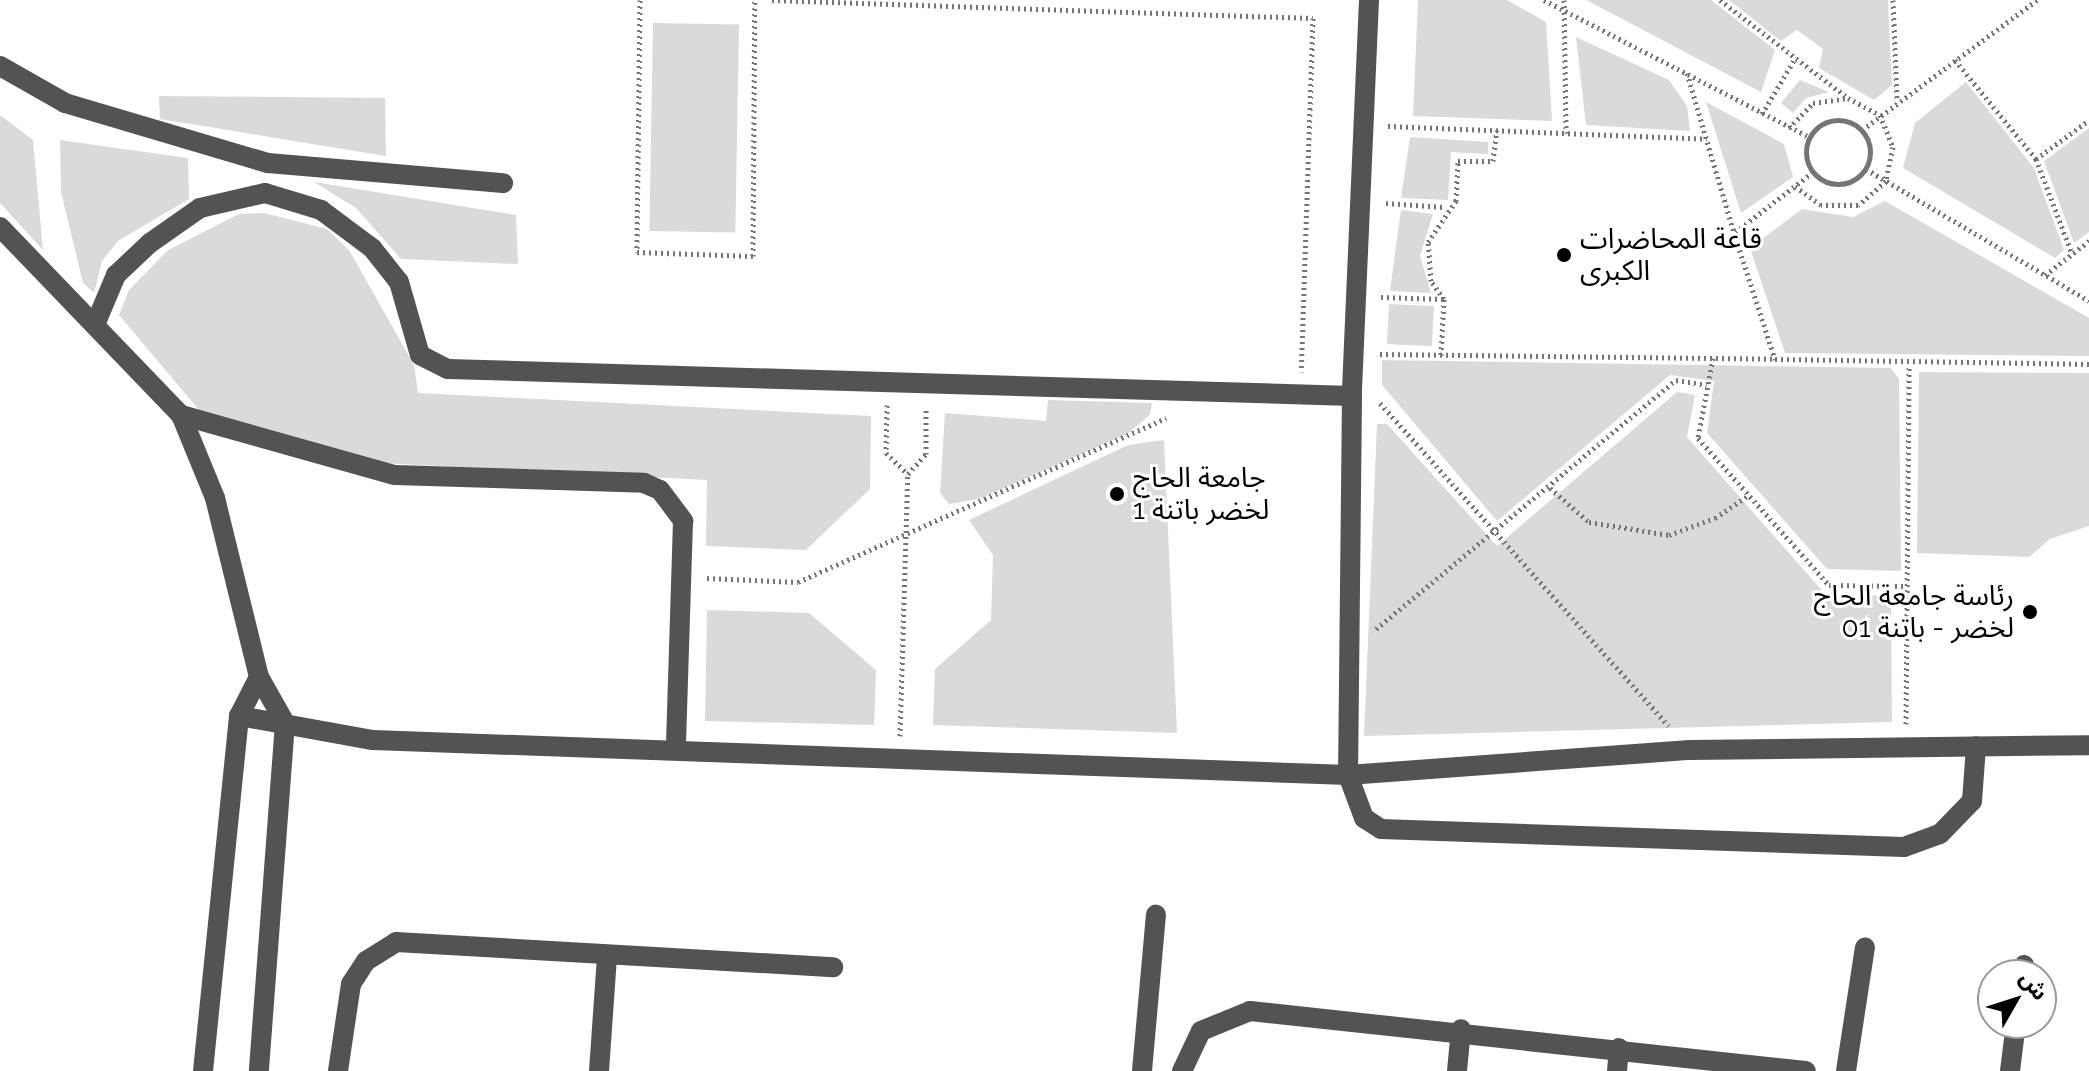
<!DOCTYPE html>
<meta charset="utf-8">
<style>
body{margin:0}
#map{position:relative;width:2089px;height:1071px;overflow:hidden;background:#fff;font-family:Raleway,"Noto Sans Arabic",sans-serif}
div>[style]{position:absolute}
.green>*{inset:0;background:#dadada;transform-origin:0 0}
.path>*{height:5px;margin-top:-2.5px;transform-origin:0;background:repeating-linear-gradient(90deg,#757575 0 2px,transparent 0 6px)}
.path>.ring{margin:-2.5px;padding:0;box-sizing:content-box;background:none;border:5px solid #757575;border-radius:50%}
.minor>*{height:20px;margin:-10px;padding:0 10px;transform-origin:10px;border-radius:10px;background:#535353}
.dots>*{width:22px;height:22px;translate:-50% -50%;box-sizing:border-box;border:4px solid #fff;border-radius:50%}
span{translate:-50% -50%;white-space:nowrap;text-align:center;line-height:1.15;-webkit-text-stroke:6px #fff;paint-order:stroke}
.poi-label{font-size:28px;color:#000}
.left{translate:0 -50%;text-align:left}
.right{translate:-100% -50%;text-align:right}
.north{position:absolute;left:1977px;top:959px;width:80px;height:80px;box-sizing:border-box;background:#fff;border:2px solid #999;border-radius:50%;rotate:51deg;font-size:22px;font-weight:700;line-height:32px;text-align:center;color:#000}
.north::after{content:'';display:block;margin:auto;width:28px;height:36px;background:#000;clip-path:polygon(50% 0,100% 100%,50% 72%,0 100%)}
</style>
<div id="map">
<div class="green">
<i style="clip-path:polygon(1418px 0,1507px 0,1546px 22px,1552px 121px,1413px 116px)"></i>
<i style="clip-path:polygon(1586px 0,1711px 0,1775px 50px,1761px 92px)"></i>
<i style="clip-path:polygon(1729px 0,1888px 0,1892px 85px,1874px 100px,1819px 68px,1823px 49px,1797px 30px,1781px 41px)"></i>
<i style="left:653px;top:23px;width:86px;height:208px;rotate:1deg"></i>
<i style="clip-path:polygon(1576px 37px,1669px 80px,1687px 106px,1690px 131px,1586px 125px)"></i>
<i style="clip-path:polygon(1800px 80px,1829px 92px,1806px 98px,1793px 113px,1781px 103px)"></i>
<i style="clip-path:polygon(1966px 82px,2034px 168px,2064px 250px,2055px 258px,1903px 168px,1915px 123px)"></i>
<i style="clip-path:polygon(159px 96px,385px 98px,386px 156px,160px 119px)"></i>
<i style="clip-path:polygon(1706px 102px,1784px 144px,1793px 177px,1741px 213px)"></i>
<i style="clip-path:polygon(0 115px,33px 140px,43px 250px,0 203px)"></i>
<i style="clip-path:polygon(2089px 128px,2089px 232px,2074px 243px,2044px 161px)"></i>
<i style="clip-path:polygon(1410px 137px,1488px 142px,1488px 154px,1451px 152px,1448px 200px,1401px 198px)"></i>
<i style="clip-path:polygon(60px 140px,188px 158px,189px 199px,118px 241px,102px 261px,94px 293px,83px 283px,61px 192px)"></i>
<i style="clip-path:polygon(314px 182px,516px 215px,518px 264px,401px 259px,356px 208px)"></i>
<i style="clip-path:polygon(1885px 201px,2089px 318px,2089px 356px,1785px 353px,1750px 248px,1802px 209px,1853px 217px)"></i>
<i style="clip-path:polygon(1401px 210px,1433px 214px,1420px 256px,1431px 293px,1390px 291px)"></i>
<i style="clip-path:polygon(264px 213px,327px 229px,349px 250px,414px 365px,418px 393px,871px 416px,870px 489px,806px 550px,706px 546px,707px 480px,380px 463px,199px 410px,119px 315px,129px 290px,168px 250px,239px 214px)"></i>
<i style="left:1389px;top:304px;width:45px;height:40px;rotate:3deg"></i>
<i style="clip-path:polygon(1382px 360px,1891px 368px,1899px 379px,1901px 571px,1827px 569px,1707px 433px,1714px 381px,1670px 375px,1497px 521px,1382px 385px)"></i>
<i style="clip-path:polygon(1919px 372px,2089px 373px,2089px 526px,2050px 539px,2029px 557px,1917px 553px)"></i>
<i style="clip-path:polygon(1677px 392px,1695px 395px,1687px 437px,1825px 594px,1891px 596px,1892px 722px,1364px 736px,1377px 424px,1387px 424px,1497px 546px)"></i>
<i style="clip-path:polygon(1048px 400px,1152px 403px,1150px 415px,1127px 434px,979px 499px,949px 504px,940px 493px,945px 413px,1046px 421px)"></i>
<i style="clip-path:polygon(1164px 440px,1177px 733px,933px 725px,935px 669px,991px 620px,993px 555px,969px 520px,1128px 445px)"></i>
<i style="clip-path:polygon(707px 610px,809px 613px,876px 670px,874px 725px,705px 721px)"></i>
</div>
<div class="path">
<i style="left:640px;top:0;width:252px;rotate:90.7deg"></i>
<i style="left:637px;top:252px;width:116px;rotate:2deg"></i>
<i style="left:753px;top:256px;width:256px;rotate:-89.6deg"></i>
<i style="left:772px;top:0;width:541px;rotate:1.91deg"></i>
<i style="left:1313px;top:18px;width:354px;rotate:91.9deg"></i>
<i style="left:1544px;top:0;width:298px;rotate:27.3deg"></i>
<i style="left:1564px;top:0;width:133px;rotate:89.1deg"></i>
<i style="left:1720px;top:0;width:160px;rotate:37.4deg"></i>
<i style="left:1893px;top:0;width:101px;rotate:87.7deg"></i>
<i style="left:1955px;top:60px;width:128px;rotate:50.7deg"></i>
<i style="left:2036px;top:159px;width:102px;rotate:69.2deg"></i>
<i style="left:1687px;top:73px;width:167px;rotate:73.6deg"></i>
<i style="left:1762px;top:114px;width:66px;rotate:-59.2deg"></i>
<i class="ring" style="left:1806px;top:120px;width:59px;height:59px"></i>
<i style="left:1388px;top:126px;width:319px;rotate:2.3deg"></i>
<i style="left:1789px;top:128px;width:35px;rotate:-46deg"></i>
<i style="left:1813px;top:103px;width:35px;rotate:-8deg"></i>
<i style="left:1848px;top:98px;width:36px;rotate:28deg"></i>
<i style="left:1880px;top:115px;width:35px;rotate:68deg"></i>
<i style="left:1893px;top:147px;width:35px;rotate:102deg"></i>
<i style="left:1886px;top:181px;width:37px;rotate:139deg"></i>
<i style="left:1858px;top:205px;width:37px;rotate:180deg"></i>
<i style="left:1821px;top:205px;width:32px;rotate:-144deg"></i>
<i style="left:1862px;top:130px;width:218px;rotate:-36.6deg"></i>
<i style="left:2036px;top:159px;width:66px;rotate:-36.3deg"></i>
<i style="left:1866px;top:169px;width:259px;rotate:30.6deg"></i>
<i style="left:1813px;top:172px;width:100px;rotate:142.3deg"></i>
<i style="left:1734px;top:233px;width:133px;rotate:72deg"></i>
<i style="left:1775px;top:359px;width:314px;rotate:0.9deg"></i>
<i style="left:1386px;top:203px;width:58px;rotate:3.9deg"></i>
<i style="left:2045px;top:275px;width:56px;rotate:-37.7deg"></i>
<i style="left:1381px;top:297px;width:62px;rotate:1.8deg"></i>
<i style="left:1380px;top:354px;width:395px;rotate:0.7deg"></i>
<i style="left:1441px;top:355px;width:56px;rotate:-86.9deg"></i>
<i style="left:1444px;top:299px;width:22px;rotate:-126deg"></i>
<i style="left:1431px;top:281px;width:39px;rotate:-94deg"></i>
<i style="left:1428px;top:242px;width:50px;rotate:-55.7deg"></i>
<i style="left:1456px;top:201px;width:40px;rotate:-87.1deg"></i>
<i style="left:1458px;top:161px;width:35px"></i>
<i style="left:1493px;top:161px;width:31px;rotate:-83deg"></i>
<i style="left:1713px;top:358px;width:81px;rotate:100.6deg"></i>
<i style="left:1698px;top:438px;width:197px;rotate:48.3deg"></i>
<i style="left:1829px;top:585px;width:76px;rotate:0.8deg"></i>
<i style="left:1380px;top:403px;width:433px;rotate:48.2deg"></i>
<i style="left:887px;top:405px;width:48px;rotate:91.2deg"></i>
<i style="left:886px;top:453px;width:30px;rotate:44deg"></i>
<i style="left:908px;top:474px;width:27px;rotate:-48deg"></i>
<i style="left:926px;top:454px;width:46px;rotate:-90deg"></i>
<i style="left:1550px;top:488px;width:52px;rotate:41.1deg"></i>
<i style="left:1589px;top:522px;width:81px;rotate:9.2deg"></i>
<i style="left:1669px;top:535px;width:49px;rotate:-20.3deg"></i>
<i style="left:1715px;top:518px;width:41px;rotate:-34.1deg"></i>
<i style="left:707px;top:578px;width:91px;rotate:2.5deg"></i>
<i style="left:798px;top:582px;width:403px;rotate:-24deg"></i>
<i style="left:1376px;top:629px;width:390px;rotate:-39.7deg"></i>
<i style="left:1676px;top:380px;width:31px;rotate:9deg"></i>
<i style="left:1906px;top:724px;width:359px;rotate:-89.5deg"></i>
<i style="left:900px;top:736px;width:262px;rotate:-88.3deg"></i>
</div>
<div class="minor">
<i style="left:1369px;top:0;width:396px;rotate:92.5deg"></i>
<i style="left:1352px;top:396px;width:379px;rotate:90.6deg"></i>
<i style="left:1348px;top:775px;width:46px;rotate:69.6deg"></i>
<i style="left:1364px;top:818px;width:20px;rotate:33deg"></i>
<i style="left:1381px;top:829px;width:523px;rotate:1.97deg"></i>
<i style="left:1904px;top:847px;width:38px;rotate:-20deg"></i>
<i style="left:1940px;top:834px;width:46px;rotate:-45.9deg"></i>
<i style="left:1972px;top:801px;width:55px;rotate:-85.8deg"></i>
<i style="left:0;top:66px;width:75px;rotate:29.6deg"></i>
<i style="left:65px;top:103px;width:212px;rotate:16.5deg"></i>
<i style="left:268px;top:163px;width:236px;rotate:4.9deg"></i>
<i style="left:0;top:227px;width:261px;rotate:46.1deg"></i>
<i style="left:181px;top:415px;width:90px;rotate:67.7deg"></i>
<i style="left:215px;top:498px;width:184px;rotate:76.2deg"></i>
<i style="left:97px;top:320px;width:49px;rotate:-67.1deg"></i>
<i style="left:116px;top:275px;width:47px;rotate:-43.3deg"></i>
<i style="left:150px;top:243px;width:61px;rotate:-35deg"></i>
<i style="left:200px;top:208px;width:67px;rotate:-13deg"></i>
<i style="left:265px;top:193px;width:59px;rotate:16.9deg"></i>
<i style="left:321px;top:210px;width:64px;rotate:36.7deg"></i>
<i style="left:372px;top:248px;width:43px;rotate:51.5deg"></i>
<i style="left:399px;top:282px;width:76px;rotate:74deg"></i>
<i style="left:420px;top:355px;width:31px;rotate:27deg"></i>
<i style="left:448px;top:369px;width:904px;rotate:1.71deg"></i>
<i style="left:181px;top:415px;width:222px;rotate:15.7deg"></i>
<i style="left:395px;top:475px;width:249px;rotate:1.8deg"></i>
<i style="left:644px;top:483px;width:17px;rotate:24deg"></i>
<i style="left:660px;top:490px;width:39px;rotate:53deg"></i>
<i style="left:683px;top:521px;width:227px;rotate:91.8deg"></i>
<i style="left:239px;top:716px;width:136px;rotate:10.2deg"></i>
<i style="left:373px;top:740px;width:976px;rotate:2.06deg"></i>
<i style="left:1348px;top:775px;width:343px;rotate:-4.2deg"></i>
<i style="left:1690px;top:750px;width:399px;rotate:-0.7deg"></i>
<i style="left:2023px;top:975px;width:10px;rotate:-84deg"></i>
<i style="left:203px;top:1071px;width:357px;rotate:-84.2deg"></i>
<i style="left:239px;top:716px;width:44px;rotate:-62.9deg"></i>
<i style="left:259px;top:677px;width:53px;rotate:60.5deg"></i>
<i style="left:285px;top:723px;width:349px;rotate:94.3deg"></i>
<i style="left:338px;top:1071px;width:88px;rotate:-81.5deg"></i>
<i style="left:351px;top:984px;width:27px;rotate:-57deg"></i>
<i style="left:366px;top:961px;width:36px;rotate:-32deg"></i>
<i style="left:396px;top:942px;width:438px;rotate:3.3deg"></i>
<i style="left:599px;top:1071px;width:115px;rotate:-86deg"></i>
<i style="left:1142px;top:1071px;width:157px;rotate:-84.9deg"></i>
<i style="left:1182px;top:1071px;width:44px;rotate:-64.6deg"></i>
<i style="left:1201px;top:1031px;width:53px;rotate:-22.2deg"></i>
<i style="left:1250px;top:1011px;width:559px;rotate:6.16deg"></i>
<i style="left:1457px;top:1071px;width:42px;rotate:-84.6deg"></i>
<i style="left:1617px;top:1071px;width:23px;rotate:-85deg"></i>
<i style="left:1846px;top:1071px;width:125px;rotate:-81.3deg"></i>
<i style="left:2010px;top:1071px;width:48px;rotate:-82.9deg"></i>
</div>
<div class="dots">
<i style="left:1564px;top:255px;background:#000"></i>
<i style="left:1117px;top:494px;background:#000"></i>
<i style="left:2030px;top:612px;background:#000"></i>
</div>
<div class="poi-label">
<span class="left" style="left:1580px;top:255px">قاعة المحاضرات<br>الكبرى</span>
<span class="left" style="left:1133px;top:494px">جامعة الحاج<br>لخضر باتنة 1</span>
<span class="right" style="left:2014px;top:612px">رئاسة جامعة الحاج<br>لخضر - باتنة 01</span>
</div>
<div class="north">ش</div>
</div>
